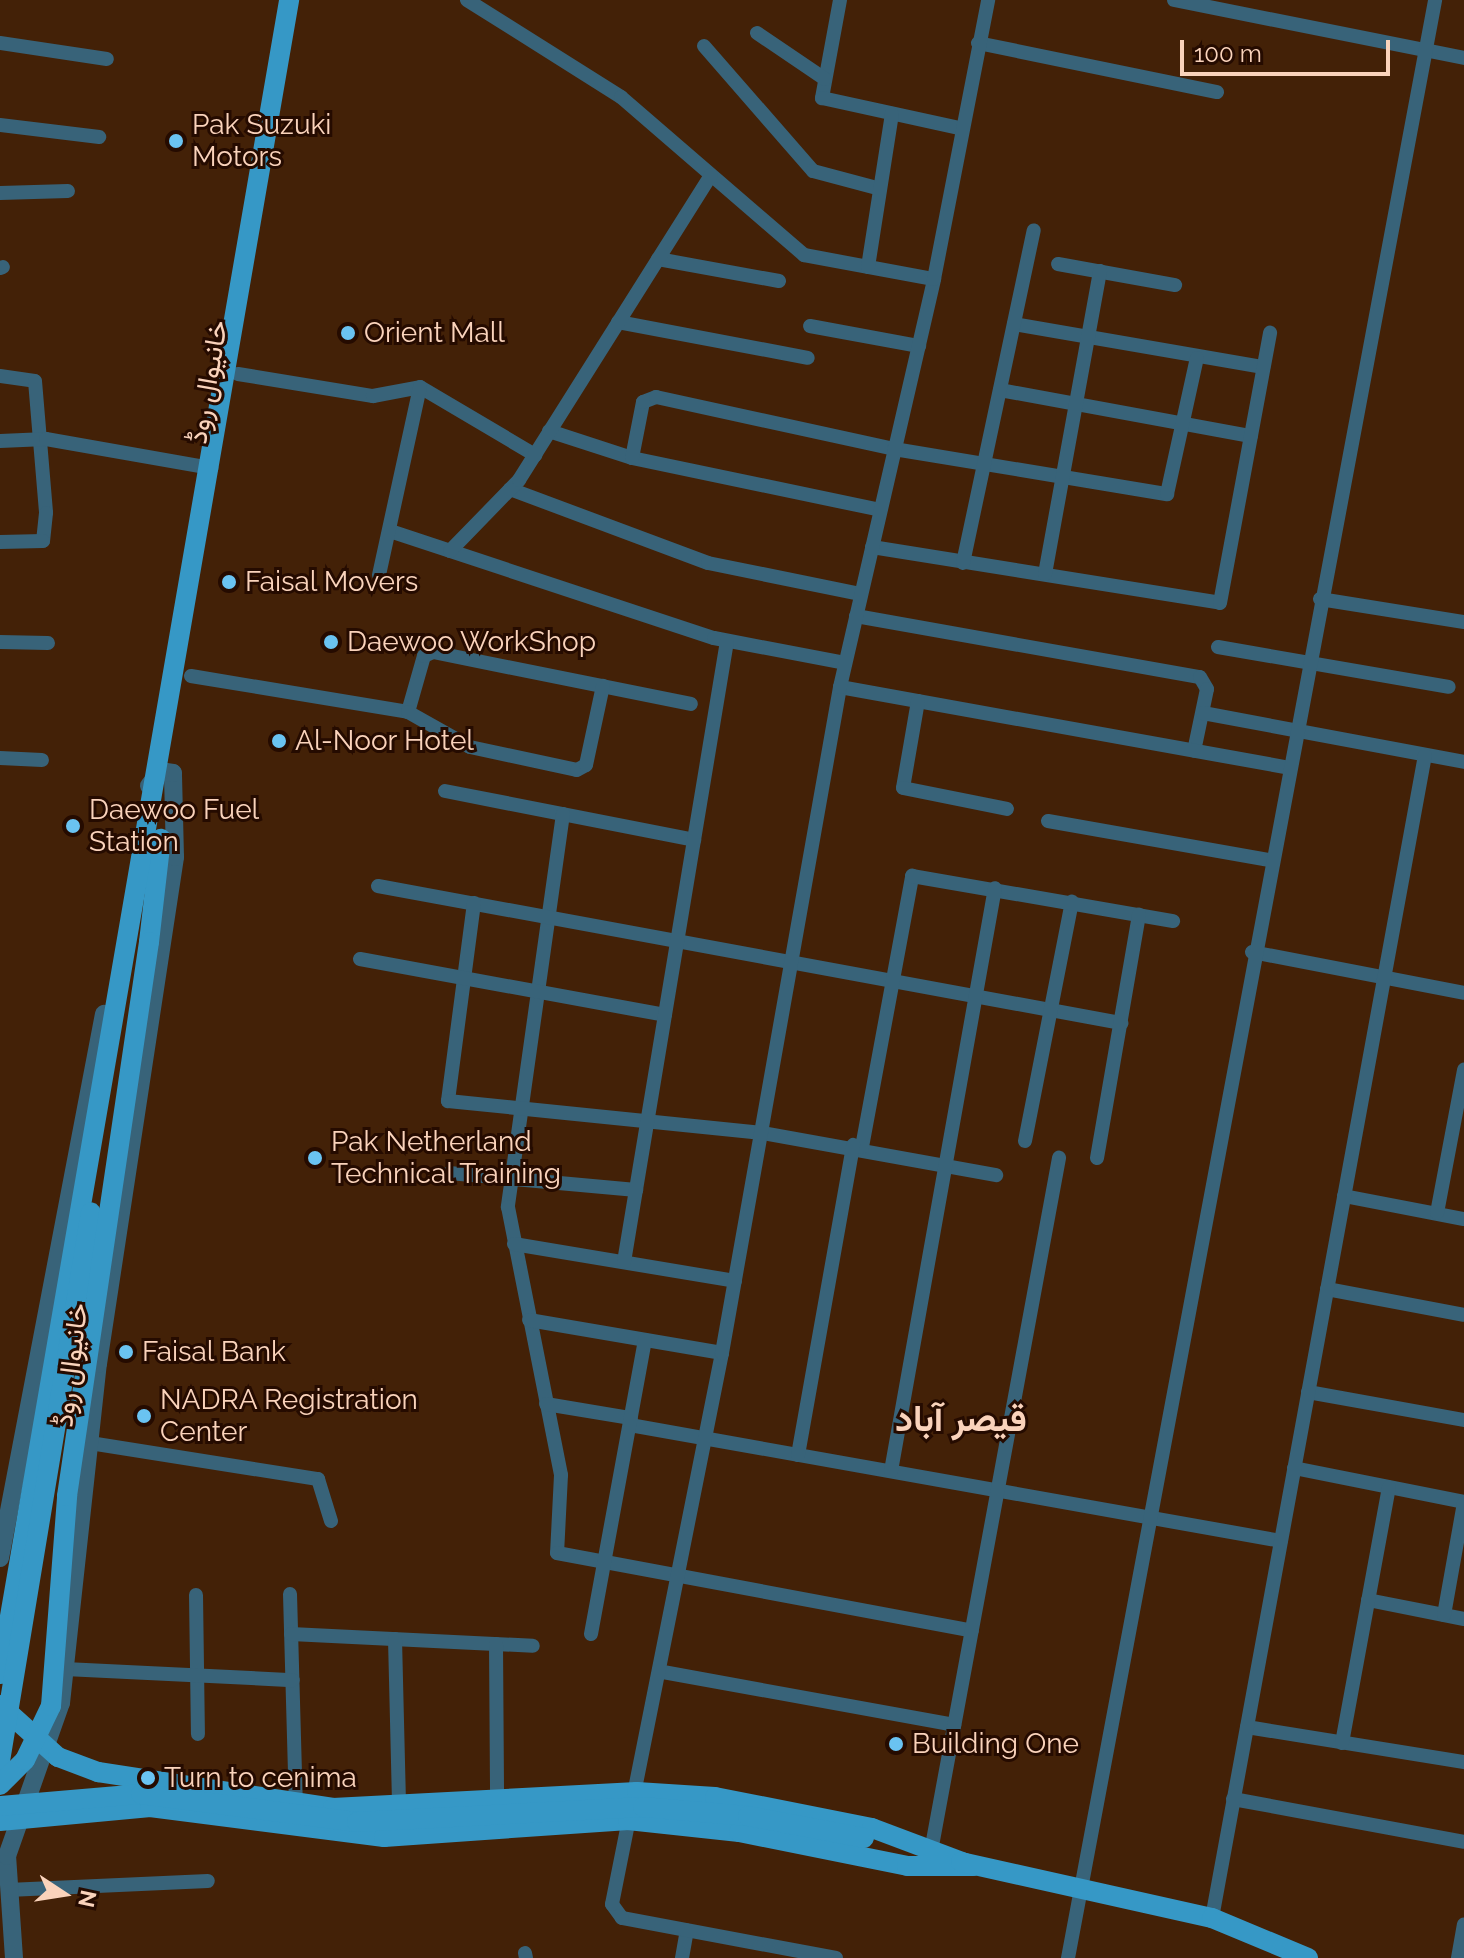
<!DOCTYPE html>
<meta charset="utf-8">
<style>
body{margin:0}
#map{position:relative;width:1464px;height:1958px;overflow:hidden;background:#432107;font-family:Raleway,Vazirmatn,sans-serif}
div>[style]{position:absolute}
.minor>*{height:14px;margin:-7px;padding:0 7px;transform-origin:7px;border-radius:7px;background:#386379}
.tertiary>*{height:18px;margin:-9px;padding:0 9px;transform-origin:9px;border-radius:9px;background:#386379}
.primary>*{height:20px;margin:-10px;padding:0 10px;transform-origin:10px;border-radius:10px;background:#3698c6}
.primary-bridge>*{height:20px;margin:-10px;padding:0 10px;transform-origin:10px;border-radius:10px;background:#3698c6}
.dots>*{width:22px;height:22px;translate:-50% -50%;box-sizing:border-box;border:4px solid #250b00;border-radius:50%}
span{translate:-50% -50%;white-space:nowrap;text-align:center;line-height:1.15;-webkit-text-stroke:6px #250b00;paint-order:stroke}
.poi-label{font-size:28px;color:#fad3bb}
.left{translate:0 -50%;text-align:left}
.street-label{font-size:28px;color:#fad3bb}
.district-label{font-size:36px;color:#fad3bb;font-weight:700}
.north{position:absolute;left:24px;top:1854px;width:80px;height:80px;-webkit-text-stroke:6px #250b00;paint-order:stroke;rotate:102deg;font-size:22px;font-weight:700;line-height:32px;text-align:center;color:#fad3bb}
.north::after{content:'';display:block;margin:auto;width:28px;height:36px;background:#fad3bb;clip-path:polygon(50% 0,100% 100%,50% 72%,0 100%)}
.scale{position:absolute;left:1180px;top:40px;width:210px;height:36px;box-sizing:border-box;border:4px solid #fad3bb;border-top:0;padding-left:10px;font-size:24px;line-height:28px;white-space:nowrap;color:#fad3bb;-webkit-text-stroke:6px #250b00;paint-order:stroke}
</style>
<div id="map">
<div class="minor">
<i style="left:467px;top:0;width:182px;rotate:32.2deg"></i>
<i style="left:621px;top:97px;width:242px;rotate:40.8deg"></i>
<i style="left:804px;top:255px;width:132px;rotate:10.5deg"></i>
<i style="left:840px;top:0;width:100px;rotate:100.4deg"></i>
<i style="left:822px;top:98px;width:141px;rotate:12.3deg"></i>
<i style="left:1174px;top:0;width:296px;rotate:11.3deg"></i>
<i style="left:757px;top:33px;width:82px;rotate:34.1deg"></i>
<i style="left:0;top:43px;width:108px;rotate:8.5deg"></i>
<i style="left:978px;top:43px;width:244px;rotate:11.6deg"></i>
<i style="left:704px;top:46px;width:166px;rotate:48.9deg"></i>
<i style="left:813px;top:171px;width:69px;rotate:15deg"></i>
<i style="left:0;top:125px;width:100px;rotate:6.9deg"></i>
<i style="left:0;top:193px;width:68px;rotate:-1.7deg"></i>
<i style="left:658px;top:259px;width:123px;rotate:10.3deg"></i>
<i style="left:1058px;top:264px;width:119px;rotate:10.2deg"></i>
<i style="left:868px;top:267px;width:155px;rotate:-81.1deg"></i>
<i style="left:0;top:268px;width:3px;rotate:-18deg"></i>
<i style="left:618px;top:322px;width:193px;rotate:10.7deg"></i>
<i style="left:1014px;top:324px;width:253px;rotate:9.8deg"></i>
<i style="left:810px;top:326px;width:111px;rotate:10.4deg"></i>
<i style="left:238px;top:374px;width:137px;rotate:9.3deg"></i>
<i style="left:373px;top:396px;width:48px;rotate:-10.8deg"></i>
<i style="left:420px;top:387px;width:134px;rotate:30.6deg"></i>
<i style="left:0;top:376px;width:35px;rotate:8deg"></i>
<i style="left:35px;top:381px;width:132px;rotate:85.2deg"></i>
<i style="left:46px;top:513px;width:28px;rotate:96deg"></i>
<i style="left:43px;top:541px;width:43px;rotate:178.7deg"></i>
<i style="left:1000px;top:390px;width:255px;rotate:10.4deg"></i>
<i style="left:549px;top:431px;width:87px;rotate:18deg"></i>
<i style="left:632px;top:458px;width:253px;rotate:11.8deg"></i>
<i style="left:0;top:441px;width:46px;rotate:-2.5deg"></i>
<i style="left:46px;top:439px;width:168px;rotate:10deg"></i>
<i style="left:632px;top:458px;width:57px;rotate:-78.9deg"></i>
<i style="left:643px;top:402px;width:14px;rotate:-21deg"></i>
<i style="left:656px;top:397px;width:244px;rotate:12.3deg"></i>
<i style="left:894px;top:449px;width:277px;rotate:9.4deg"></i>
<i style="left:1167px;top:494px;width:139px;rotate:-77.6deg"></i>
<i style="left:510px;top:489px;width:211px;rotate:20.5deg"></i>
<i style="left:708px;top:563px;width:156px;rotate:11.5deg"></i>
<i style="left:390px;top:531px;width:341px;rotate:18.3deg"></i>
<i style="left:714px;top:638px;width:133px;rotate:10.8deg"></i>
<i style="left:872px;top:547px;width:352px;rotate:9.1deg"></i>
<i style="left:1220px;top:603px;width:275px;rotate:-79.5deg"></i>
<i style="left:450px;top:551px;width:99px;rotate:-45.8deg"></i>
<i style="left:519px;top:480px;width:360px;rotate:-57.8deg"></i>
<i style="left:963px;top:563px;width:340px;rotate:-78deg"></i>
<i style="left:1045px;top:574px;width:308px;rotate:-79.7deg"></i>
<i style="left:379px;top:575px;width:192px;rotate:-77.7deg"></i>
<i style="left:1320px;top:599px;width:146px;rotate:9.1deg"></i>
<i style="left:856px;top:616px;width:349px;rotate:10.1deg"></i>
<i style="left:1200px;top:677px;width:14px;rotate:60deg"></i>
<i style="left:1207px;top:689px;width:63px;rotate:101.8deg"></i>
<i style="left:0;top:642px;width:48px;rotate:1.2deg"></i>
<i style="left:1218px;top:647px;width:234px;rotate:9.8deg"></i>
<i style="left:191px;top:676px;width:220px;rotate:9.4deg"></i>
<i style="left:408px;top:712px;width:58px;rotate:-74.1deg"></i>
<i style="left:424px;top:656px;width:10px;rotate:-24deg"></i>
<i style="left:433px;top:652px;width:263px;rotate:11.4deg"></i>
<i style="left:840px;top:687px;width:455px;rotate:10.2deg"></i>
<i style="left:918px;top:701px;width:88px;rotate:99.8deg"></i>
<i style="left:903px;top:788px;width:106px;rotate:11.4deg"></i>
<i style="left:408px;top:712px;width:71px;rotate:29.4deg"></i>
<i style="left:470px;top:747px;width:109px;rotate:12.1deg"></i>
<i style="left:577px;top:770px;width:10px;rotate:-29deg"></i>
<i style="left:586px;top:765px;width:81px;rotate:-77.9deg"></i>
<i style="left:1203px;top:713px;width:266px;rotate:10.6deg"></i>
<i style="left:0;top:758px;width:42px;rotate:2.7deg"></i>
<i style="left:445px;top:791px;width:254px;rotate:11.1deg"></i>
<i style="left:563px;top:814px;width:397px;rotate:98deg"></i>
<i style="left:508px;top:1207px;width:273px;rotate:78.8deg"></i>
<i style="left:561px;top:1475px;width:78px;rotate:92.9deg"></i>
<i style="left:557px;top:1553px;width:422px;rotate:10.6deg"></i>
<i style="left:1048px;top:821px;width:225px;rotate:10deg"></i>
<i style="left:378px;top:886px;width:756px;rotate:10.45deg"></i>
<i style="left:474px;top:903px;width:200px;rotate:97.5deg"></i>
<i style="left:448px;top:1101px;width:316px;rotate:5.8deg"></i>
<i style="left:762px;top:1133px;width:238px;rotate:10.2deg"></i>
<i style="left:1252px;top:952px;width:216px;rotate:10.9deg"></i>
<i style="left:360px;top:959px;width:310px;rotate:10.4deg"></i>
<i style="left:1025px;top:1141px;width:244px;rotate:-78.9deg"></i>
<i style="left:862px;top:1147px;width:276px;rotate:-79.5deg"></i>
<i style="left:912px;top:876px;width:265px;rotate:9.8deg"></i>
<i style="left:1097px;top:1158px;width:247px;rotate:-80.2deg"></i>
<i style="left:449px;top:1173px;width:188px;rotate:5.2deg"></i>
<i style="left:1344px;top:1196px;width:122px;rotate:10.9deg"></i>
<i style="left:1437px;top:1213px;width:146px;rotate:-79.3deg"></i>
<i style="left:514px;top:1244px;width:224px;rotate:9.5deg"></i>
<i style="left:624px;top:1262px;width:629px;rotate:-80.58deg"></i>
<i style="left:1327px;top:1289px;width:139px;rotate:10.7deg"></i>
<i style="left:529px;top:1320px;width:196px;rotate:9.7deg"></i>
<i style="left:1308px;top:1392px;width:158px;rotate:10.2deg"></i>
<i style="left:546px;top:1404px;width:86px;rotate:9.4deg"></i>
<i style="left:630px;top:1425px;width:661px;rotate:10.1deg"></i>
<i style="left:90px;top:1443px;width:231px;rotate:9deg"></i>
<i style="left:318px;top:1479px;width:44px;rotate:72.8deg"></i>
<i style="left:798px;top:1455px;width:315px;rotate:-79.9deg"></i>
<i style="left:1294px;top:1468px;width:173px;rotate:11.3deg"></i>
<i style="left:891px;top:1471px;width:592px;rotate:-79.89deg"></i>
<i style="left:290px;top:1594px;width:209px;rotate:88.4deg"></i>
<i style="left:196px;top:1595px;width:139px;rotate:89.2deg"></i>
<i style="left:1368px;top:1600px;width:98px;rotate:11.2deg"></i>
<i style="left:1444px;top:1615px;width:114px;rotate:-79.9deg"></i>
<i style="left:291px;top:1634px;width:242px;rotate:2.8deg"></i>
<i style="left:591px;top:1634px;width:299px;rotate:-79.6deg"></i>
<i style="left:395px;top:1639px;width:166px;rotate:88.6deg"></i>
<i style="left:496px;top:1644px;width:155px;rotate:89.6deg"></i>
<i style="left:65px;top:1669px;width:228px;rotate:2.8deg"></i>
<i style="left:663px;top:1672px;width:296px;rotate:10.3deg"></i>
<i style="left:1247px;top:1727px;width:220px;rotate:9.2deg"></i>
<i style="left:1342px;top:1743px;width:260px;rotate:-79.6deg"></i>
<i style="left:1233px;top:1799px;width:235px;rotate:10.5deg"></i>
<i style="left:932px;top:1846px;width:700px;rotate:-79.54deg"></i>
<i style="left:8px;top:1890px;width:200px;rotate:-2.6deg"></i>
<i style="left:1212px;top:1918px;width:1182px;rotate:-79.62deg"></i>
<i style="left:525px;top:1953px;width:5px;rotate:79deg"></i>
<i style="left:682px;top:1958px;width:28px;rotate:-80deg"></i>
<i style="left:836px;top:1958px;width:218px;rotate:-169.4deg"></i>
<i style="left:622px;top:1918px;width:17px;rotate:-126deg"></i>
<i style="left:612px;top:1904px;width:562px;rotate:-78.71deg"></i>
<i style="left:722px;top:1353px;width:676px;rotate:-79.95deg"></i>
<i style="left:840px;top:687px;width:419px;rotate:-77deg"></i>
<i style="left:934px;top:279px;width:284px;rotate:-79deg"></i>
<i style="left:1068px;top:1958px;width:1992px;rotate:-79.38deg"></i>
<i style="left:1458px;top:1958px;width:34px;rotate:-80deg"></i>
</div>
<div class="tertiary">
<i style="left:0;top:1558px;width:554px;rotate:-79.18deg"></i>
<i style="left:14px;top:1958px;width:102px;rotate:-93.9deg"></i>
<i style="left:7px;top:1856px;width:162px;rotate:-70.6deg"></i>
<i style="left:61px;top:1703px;width:341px;rotate:-83.8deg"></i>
<i style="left:98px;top:1364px;width:513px;rotate:-81.36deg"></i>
<i style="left:175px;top:857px;width:84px;rotate:-91.4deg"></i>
<i style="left:173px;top:773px;width:12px;rotate:-171deg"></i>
<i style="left:161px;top:771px;width:19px;rotate:129deg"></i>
</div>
<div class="primary">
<i style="left:149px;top:942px;width:104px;rotate:-83.4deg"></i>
<i style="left:0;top:1674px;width:1699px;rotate:-80.2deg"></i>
<i style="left:0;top:1705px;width:78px;rotate:41.9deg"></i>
<i style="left:58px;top:1757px;width:43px;rotate:20.6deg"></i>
<i style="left:98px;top:1772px;width:238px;rotate:8.7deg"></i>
<i style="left:333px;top:1808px;width:304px;rotate:-3deg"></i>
<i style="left:637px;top:1792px;width:78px;rotate:3.7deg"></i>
<i style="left:715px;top:1797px;width:160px;rotate:11.2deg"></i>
<i style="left:872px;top:1828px;width:108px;rotate:20.6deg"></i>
<i style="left:0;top:1821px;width:151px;rotate:-5.3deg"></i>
<i style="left:150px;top:1807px;width:236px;rotate:7.3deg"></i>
<i style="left:384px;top:1837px;width:245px;rotate:-4deg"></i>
<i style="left:628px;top:1820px;width:112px;rotate:6.2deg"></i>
<i style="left:739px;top:1832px;width:171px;rotate:11.4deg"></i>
<i style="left:907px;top:1866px;width:66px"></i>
<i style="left:961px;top:1862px;width:257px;rotate:12.6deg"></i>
<i style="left:1212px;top:1918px;width:104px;rotate:22.6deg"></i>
</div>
<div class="primary-bridge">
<i style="left:0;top:1761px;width:556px;rotate:-80.59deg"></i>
<i style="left:0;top:1785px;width:35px;rotate:-45deg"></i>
<i style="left:25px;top:1760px;width:60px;rotate:-64.3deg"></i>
<i style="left:51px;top:1706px;width:211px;rotate:-85.6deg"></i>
<i style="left:67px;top:1496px;width:560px;rotate:-81.58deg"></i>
<i style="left:0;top:1806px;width:142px;rotate:-4.9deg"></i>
<i style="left:141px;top:1794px;width:218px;rotate:7.4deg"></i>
<i style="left:357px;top:1822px;width:286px;rotate:-3deg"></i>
<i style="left:643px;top:1807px;width:105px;rotate:4.9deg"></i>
<i style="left:748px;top:1816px;width:118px;rotate:10.7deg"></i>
</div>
<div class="dots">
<i style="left:176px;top:141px;background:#6ac3f1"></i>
<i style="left:348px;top:333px;background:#6ac3f1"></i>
<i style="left:229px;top:582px;background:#6ac3f1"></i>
<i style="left:331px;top:642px;background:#6ac3f1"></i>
<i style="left:279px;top:741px;background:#6ac3f1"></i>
<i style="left:73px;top:826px;background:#6ac3f1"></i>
<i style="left:315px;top:1158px;background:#6ac3f1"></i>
<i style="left:126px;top:1352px;background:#6ac3f1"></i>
<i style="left:144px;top:1416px;background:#6ac3f1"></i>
<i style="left:896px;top:1744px;background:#6ac3f1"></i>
<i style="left:148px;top:1778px;background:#6ac3f1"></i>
</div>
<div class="poi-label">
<span class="left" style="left:192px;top:141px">Pak Suzuki<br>Motors</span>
<span class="left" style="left:364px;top:333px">Orient Mall</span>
<span class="left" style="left:245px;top:582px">Faisal Movers</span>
<span class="left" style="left:347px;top:642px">Daewoo WorkShop</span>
<span class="left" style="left:295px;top:741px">Al-Noor Hotel</span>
<span class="left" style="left:89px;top:826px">Daewoo Fuel<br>Station</span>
<span class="left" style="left:331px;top:1158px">Pak Netherland<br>Technical Training</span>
<span class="left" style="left:142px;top:1352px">Faisal Bank</span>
<span class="left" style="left:160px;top:1416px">NADRA Registration<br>Center</span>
<span class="left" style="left:912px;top:1744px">Building One</span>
<span class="left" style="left:164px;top:1778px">Turn to cenima</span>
</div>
<div class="street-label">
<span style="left:208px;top:382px;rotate:-80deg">خانیوال روڈ</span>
<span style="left:71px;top:1365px;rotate:-83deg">خانیوال روڈ</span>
</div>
<div class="district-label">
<span style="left:961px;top:1419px">قیصر آباد</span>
</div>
<div class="north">N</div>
<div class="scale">100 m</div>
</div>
